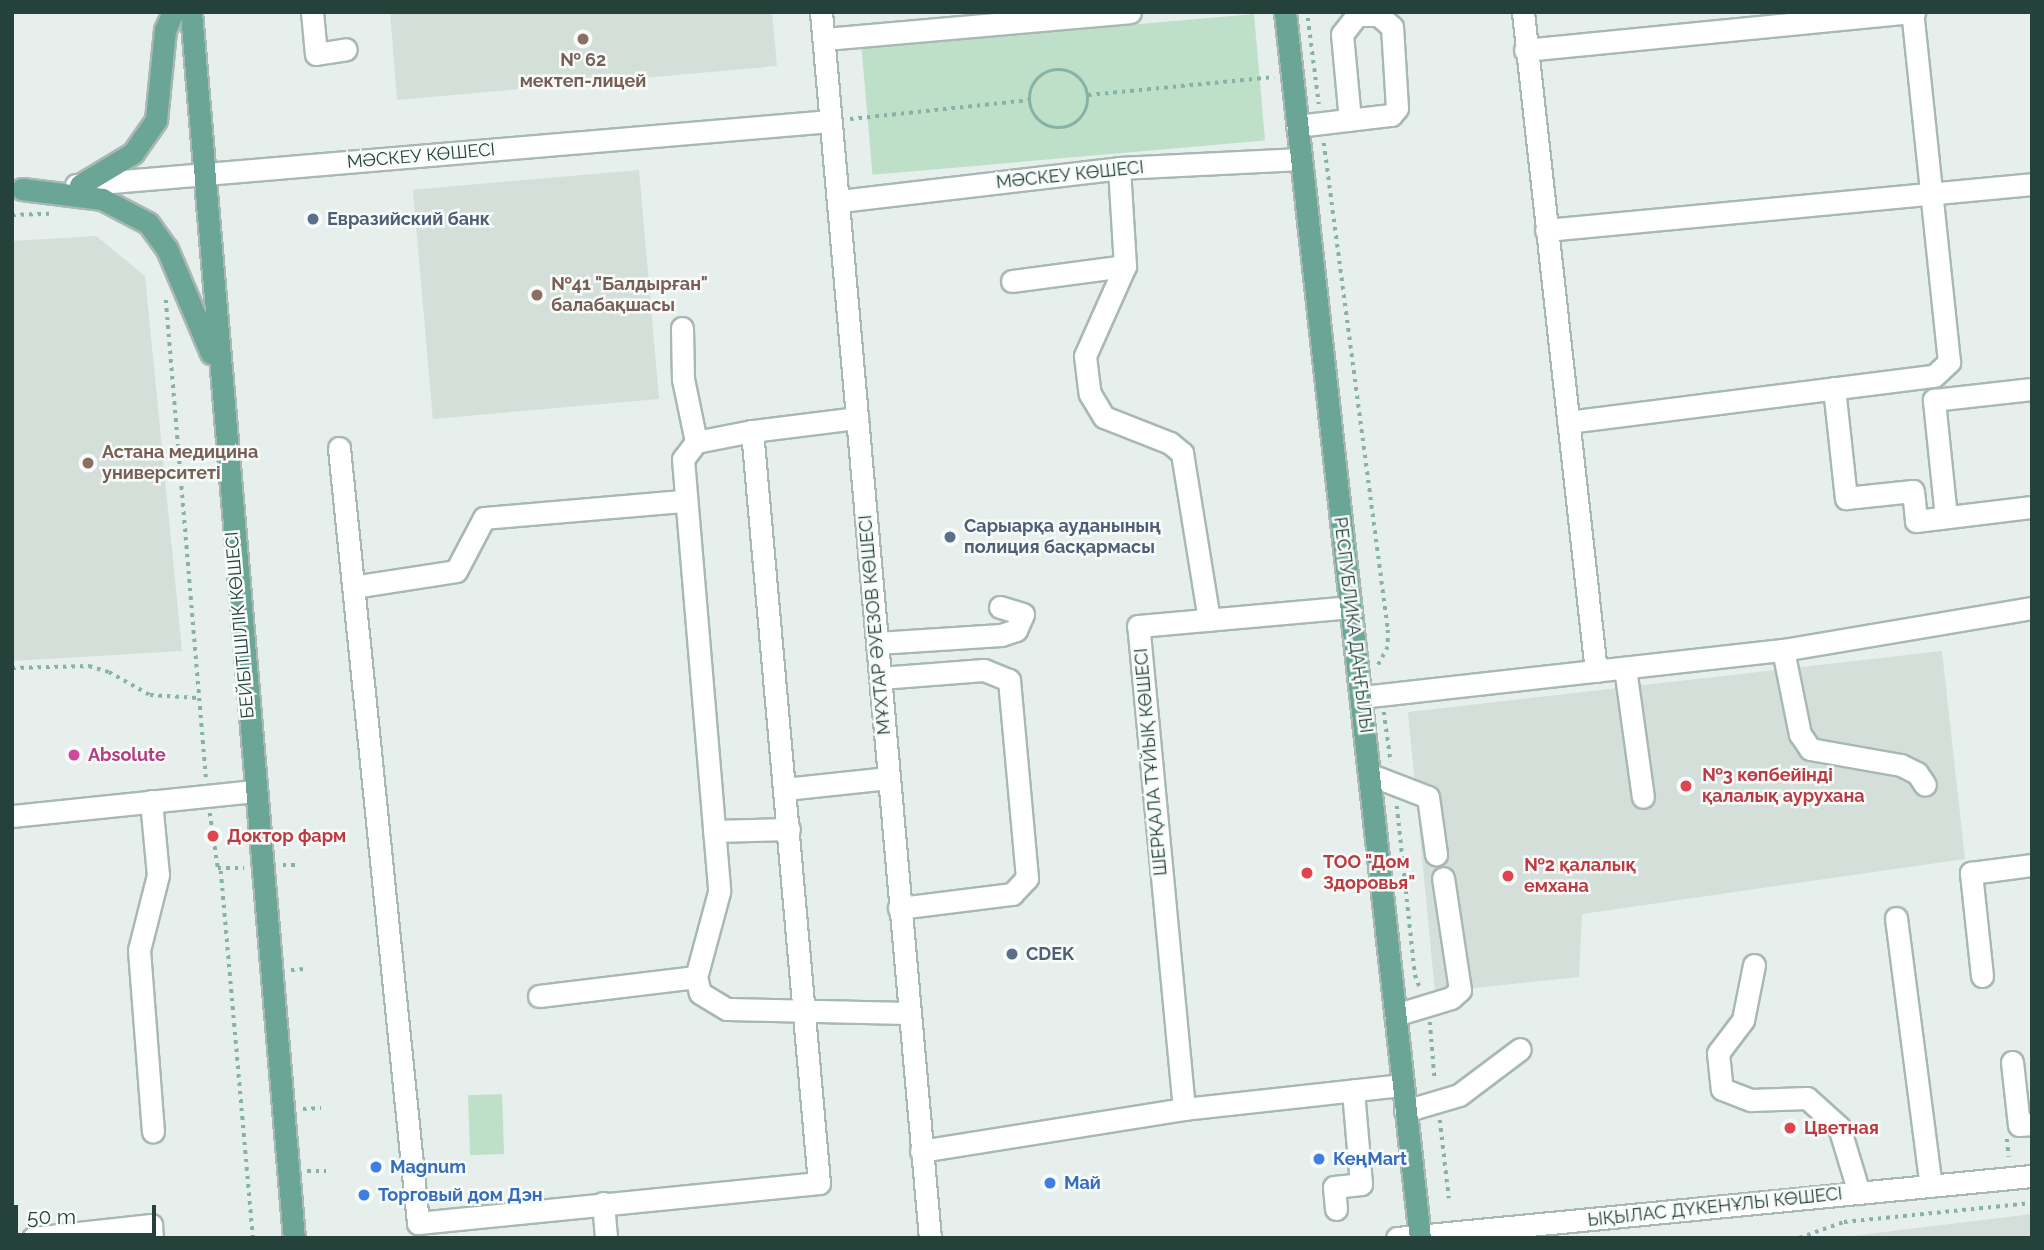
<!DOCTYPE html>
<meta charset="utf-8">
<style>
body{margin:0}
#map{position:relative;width:2044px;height:1250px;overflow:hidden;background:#e6efeb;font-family:Raleway,sans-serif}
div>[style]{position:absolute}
.built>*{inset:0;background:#d4dfda;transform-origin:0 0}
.green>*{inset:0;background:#bfe0c8;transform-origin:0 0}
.path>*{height:3.5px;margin-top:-1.75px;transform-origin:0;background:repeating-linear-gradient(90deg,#86b3a5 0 3.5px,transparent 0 8.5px)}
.path>.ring{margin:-1.75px;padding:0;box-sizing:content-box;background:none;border:3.5px solid #86b3a5;border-radius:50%}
.roads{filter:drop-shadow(2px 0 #a8b8b2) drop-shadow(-2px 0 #a8b8b2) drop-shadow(0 2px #a8b8b2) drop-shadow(0 -2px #a8b8b2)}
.minor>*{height:21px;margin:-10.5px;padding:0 10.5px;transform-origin:10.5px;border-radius:10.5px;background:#fff}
.major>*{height:21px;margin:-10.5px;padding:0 10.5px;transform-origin:10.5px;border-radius:10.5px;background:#6aa596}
.dots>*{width:19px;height:19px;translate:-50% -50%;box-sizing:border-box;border:4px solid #f7fbf9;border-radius:50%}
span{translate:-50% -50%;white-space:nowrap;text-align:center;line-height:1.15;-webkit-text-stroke:5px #f7fbf9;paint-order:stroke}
.education-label{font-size:18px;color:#785e54;font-weight:700}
.left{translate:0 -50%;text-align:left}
.street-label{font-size:18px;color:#24423a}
.service-label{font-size:18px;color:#4e5e75;font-weight:700}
.hotel-label{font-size:18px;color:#b23c85;font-weight:700}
.health-label{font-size:18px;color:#be3a42;font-weight:700}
.shop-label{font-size:18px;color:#366cbe;font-weight:700}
.frame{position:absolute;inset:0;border:14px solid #24423a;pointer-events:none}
.scale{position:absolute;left:14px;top:1205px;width:142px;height:32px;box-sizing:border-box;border:4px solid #24423a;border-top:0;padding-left:9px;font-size:21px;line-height:24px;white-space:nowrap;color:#24423a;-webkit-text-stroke:5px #f7fbf9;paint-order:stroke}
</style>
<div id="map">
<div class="built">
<i style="clip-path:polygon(390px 12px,772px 12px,777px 66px,397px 100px)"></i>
<i style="left:639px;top:170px;width:230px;height:227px;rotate:85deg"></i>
<i style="clip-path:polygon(96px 236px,145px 276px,182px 651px,12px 661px,12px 241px)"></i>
<i style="clip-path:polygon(1942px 651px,1965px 859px,1582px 914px,1579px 977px,1435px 992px,1408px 712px)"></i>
<i style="clip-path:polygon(2032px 1214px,2032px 1238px,1852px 1238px,1852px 1236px)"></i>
</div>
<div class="green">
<i style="left:1254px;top:14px;width:127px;height:394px;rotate:85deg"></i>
<i style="left:502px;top:1094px;width:60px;height:34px;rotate:88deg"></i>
</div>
<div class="path">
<i style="left:1308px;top:18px;width:87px;rotate:82.7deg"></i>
<i class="ring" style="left:1030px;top:70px;width:54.5px;height:54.5px"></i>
<i style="left:1088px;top:95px;width:187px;rotate:-5.5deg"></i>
<i style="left:850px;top:119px;width:181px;rotate:-6deg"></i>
<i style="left:1324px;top:143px;width:491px;rotate:82.5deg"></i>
<i style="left:1388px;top:630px;width:17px;rotate:90deg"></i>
<i style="left:1388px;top:647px;width:21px;rotate:118deg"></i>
<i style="left:12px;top:215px;width:37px;rotate:-2deg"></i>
<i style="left:166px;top:300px;width:479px;rotate:85.2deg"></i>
<i style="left:12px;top:668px;width:77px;rotate:-1.5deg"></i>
<i style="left:89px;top:666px;width:21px;rotate:17deg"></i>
<i style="left:109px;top:672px;width:47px;rotate:29.3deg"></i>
<i style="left:150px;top:695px;width:48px;rotate:3.6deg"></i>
<i style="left:1384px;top:712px;width:51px;rotate:82.2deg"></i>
<i style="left:1397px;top:806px;width:170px;rotate:83.9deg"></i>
<i style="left:1415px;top:975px;width:14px;rotate:69deg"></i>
<i style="left:210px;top:813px;width:56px;rotate:81.7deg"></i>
<i style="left:218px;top:868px;width:26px"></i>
<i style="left:283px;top:865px;width:15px"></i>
<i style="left:221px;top:871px;width:368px;rotate:85deg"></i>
<i style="left:291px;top:970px;width:15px;rotate:-4deg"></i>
<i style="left:1430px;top:1022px;width:59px;rotate:85.2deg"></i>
<i style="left:303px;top:1109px;width:18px;rotate:-3deg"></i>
<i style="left:1440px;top:1120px;width:79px;rotate:83.4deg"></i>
<i style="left:2007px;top:1139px;width:18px;rotate:84deg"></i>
<i style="left:307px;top:1171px;width:19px"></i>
<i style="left:1799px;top:1238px;width:48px;rotate:-19.6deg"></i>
<i style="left:1844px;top:1222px;width:189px;rotate:-5.8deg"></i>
</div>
<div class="roads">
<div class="minor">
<i style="left:312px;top:12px;width:42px;rotate:84.6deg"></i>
<i style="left:316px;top:54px;width:30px;rotate:-9deg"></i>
<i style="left:821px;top:12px;width:1231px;rotate:84.92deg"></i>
<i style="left:1523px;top:12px;width:663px;rotate:83.68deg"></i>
<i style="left:824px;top:39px;width:307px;rotate:-5deg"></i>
<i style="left:1525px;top:50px;width:391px;rotate:-5.6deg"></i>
<i style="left:1297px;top:126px;width:95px;rotate:-6.7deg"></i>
<i style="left:1391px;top:115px;width:9px;rotate:-49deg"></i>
<i style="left:1397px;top:108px;width:81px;rotate:-93.5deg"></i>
<i style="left:1392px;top:27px;width:18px;rotate:-139deg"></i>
<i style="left:1378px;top:15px;width:21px;rotate:180deg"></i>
<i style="left:1357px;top:15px;width:24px;rotate:128deg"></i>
<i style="left:1342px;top:34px;width:86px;rotate:84.7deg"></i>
<i style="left:1119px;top:168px;width:98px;rotate:86.5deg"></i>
<i style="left:1125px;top:266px;width:98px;rotate:114deg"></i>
<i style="left:1085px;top:356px;width:38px;rotate:83deg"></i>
<i style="left:1090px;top:394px;width:27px;rotate:59deg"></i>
<i style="left:1104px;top:417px;width:71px;rotate:21.5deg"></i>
<i style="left:1170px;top:443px;width:16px;rotate:40deg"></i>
<i style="left:1182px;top:453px;width:169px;rotate:80.8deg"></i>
<i style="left:76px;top:185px;width:757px;rotate:-4.85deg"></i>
<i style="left:840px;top:201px;width:281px;rotate:-6.7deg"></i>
<i style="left:1119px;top:168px;width:182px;rotate:-2.8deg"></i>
<i style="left:1546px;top:230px;width:488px;rotate:-5.4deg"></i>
<i style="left:1012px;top:281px;width:114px;rotate:-7.6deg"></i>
<i style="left:682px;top:328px;width:51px;rotate:88.9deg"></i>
<i style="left:683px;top:379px;width:64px;rotate:78.3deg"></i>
<i style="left:1834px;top:388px;width:111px;rotate:83.8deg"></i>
<i style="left:1846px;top:498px;width:67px;rotate:-6deg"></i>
<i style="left:1913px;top:491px;width:30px;rotate:84deg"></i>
<i style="left:1916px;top:521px;width:117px;rotate:-6.9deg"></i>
<i style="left:1568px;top:422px;width:369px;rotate:-7.2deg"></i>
<i style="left:1934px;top:376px;width:21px;rotate:-43deg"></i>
<i style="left:1949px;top:362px;width:352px;rotate:-96deg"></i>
<i style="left:752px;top:431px;width:57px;rotate:168.9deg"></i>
<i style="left:696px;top:442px;width:21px;rotate:127deg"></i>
<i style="left:683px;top:459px;width:434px;rotate:85.2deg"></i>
<i style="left:719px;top:892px;width:88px;rotate:105.1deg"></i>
<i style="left:696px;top:977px;width:16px;rotate:76deg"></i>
<i style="left:700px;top:993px;width:31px;rotate:31deg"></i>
<i style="left:727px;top:1009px;width:182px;rotate:1.3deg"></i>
<i style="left:339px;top:448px;width:779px;rotate:84.18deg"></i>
<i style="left:418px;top:1223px;width:403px;rotate:-5.7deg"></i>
<i style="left:819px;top:1183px;width:755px;rotate:-95.09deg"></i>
<i style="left:752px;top:431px;width:106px;rotate:-7.1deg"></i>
<i style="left:1946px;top:517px;width:118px;rotate:-95.9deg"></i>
<i style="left:1934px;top:400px;width:99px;rotate:-6.4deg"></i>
<i style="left:353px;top:587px;width:104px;rotate:-8.8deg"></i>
<i style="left:456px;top:571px;width:60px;rotate:-62.2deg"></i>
<i style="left:484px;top:518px;width:200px;rotate:-4.9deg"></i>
<i style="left:877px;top:643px;width:124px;rotate:-3.7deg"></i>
<i style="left:1001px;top:635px;width:16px;rotate:-18deg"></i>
<i style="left:1016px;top:630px;width:17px;rotate:-66deg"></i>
<i style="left:1023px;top:614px;width:24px;rotate:-163deg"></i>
<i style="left:1783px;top:650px;width:86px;rotate:78.6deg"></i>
<i style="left:1800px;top:734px;width:18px;rotate:56deg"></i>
<i style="left:1810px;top:749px;width:92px;rotate:10deg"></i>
<i style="left:1901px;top:765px;width:18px;rotate:27deg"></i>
<i style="left:1917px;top:773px;width:14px;rotate:56deg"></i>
<i style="left:1625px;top:668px;width:130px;rotate:82.1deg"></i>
<i style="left:880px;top:678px;width:104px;rotate:-4.4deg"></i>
<i style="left:984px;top:670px;width:27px;rotate:22deg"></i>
<i style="left:1009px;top:680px;width:199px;rotate:84.8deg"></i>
<i style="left:1027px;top:878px;width:22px;rotate:133deg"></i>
<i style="left:1012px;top:894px;width:114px;rotate:172.9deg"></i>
<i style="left:1362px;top:697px;width:424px;rotate:-6.4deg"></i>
<i style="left:1783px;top:650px;width:253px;rotate:-9.6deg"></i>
<i style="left:1371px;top:775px;width:61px;rotate:21.1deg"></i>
<i style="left:1428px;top:797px;width:58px;rotate:82deg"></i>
<i style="left:785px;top:789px;width:104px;rotate:-6.1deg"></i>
<i style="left:151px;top:801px;width:74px;rotate:84.6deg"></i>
<i style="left:158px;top:875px;width:77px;rotate:104.2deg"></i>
<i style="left:139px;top:950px;width:182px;rotate:85.6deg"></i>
<i style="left:12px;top:816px;width:243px;rotate:-5.9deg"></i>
<i style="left:714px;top:831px;width:75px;rotate:-1.5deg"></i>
<i style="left:1896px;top:918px;width:270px;rotate:82.6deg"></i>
<i style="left:1754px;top:965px;width:56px;rotate:101.3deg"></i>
<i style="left:1743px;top:1020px;width:41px;rotate:127.1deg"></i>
<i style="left:1718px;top:1053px;width:36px;rotate:84deg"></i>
<i style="left:1722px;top:1089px;width:31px;rotate:21deg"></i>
<i style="left:1751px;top:1100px;width:56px;rotate:-2deg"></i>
<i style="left:1807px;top:1098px;width:43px;rotate:42.2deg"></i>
<i style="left:1839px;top:1127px;width:69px;rotate:73.1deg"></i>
<i style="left:1982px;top:976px;width:104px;rotate:-96.1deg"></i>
<i style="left:1971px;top:873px;width:62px;rotate:-7.5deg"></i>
<i style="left:539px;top:996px;width:158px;rotate:-6.9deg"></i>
<i style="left:1395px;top:1015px;width:59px;rotate:-16.9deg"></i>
<i style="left:1451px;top:998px;width:12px;rotate:-42deg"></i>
<i style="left:1460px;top:990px;width:113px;rotate:-98.6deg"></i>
<i style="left:2012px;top:1062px;width:63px;rotate:83.7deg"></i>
<i style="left:2019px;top:1125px;width:13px;rotate:-4deg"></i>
<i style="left:1184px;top:1109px;width:485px;rotate:-95.4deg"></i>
<i style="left:1138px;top:626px;width:212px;rotate:-5.1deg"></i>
<i style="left:1405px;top:1111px;width:56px;rotate:-16.5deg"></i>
<i style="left:1459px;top:1095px;width:76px;rotate:-37deg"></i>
<i style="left:921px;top:1151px;width:266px;rotate:-9.1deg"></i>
<i style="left:1184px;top:1109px;width:219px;rotate:-6.3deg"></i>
<i style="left:603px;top:1203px;width:35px;rotate:85deg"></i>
<i style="left:1336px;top:1209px;width:22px;rotate:-95deg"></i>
<i style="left:1334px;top:1187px;width:27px;rotate:-6deg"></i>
<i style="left:1361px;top:1184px;width:94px;rotate:-94.9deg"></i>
<i style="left:33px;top:1238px;width:119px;rotate:-6.3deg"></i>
<i style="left:151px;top:1225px;width:13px;rotate:86deg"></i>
<i style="left:1397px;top:1238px;width:638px;rotate:-5.58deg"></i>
</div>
<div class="major">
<i style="left:191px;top:12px;width:1230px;rotate:85.2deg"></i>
<i style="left:1285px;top:12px;width:1233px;rotate:83.72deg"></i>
<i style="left:80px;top:185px;width:62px;rotate:-31.1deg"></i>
<i style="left:133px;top:153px;width:40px;rotate:-55.1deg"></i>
<i style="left:156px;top:120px;width:90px;rotate:-84.3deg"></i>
<i style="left:165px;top:30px;width:20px;rotate:-66deg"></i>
<i style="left:22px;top:189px;width:81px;rotate:7.1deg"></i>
<i style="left:102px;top:199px;width:52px;rotate:27.6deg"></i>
<i style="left:148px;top:223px;width:32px;rotate:54deg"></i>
<i style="left:167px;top:249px;width:113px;rotate:67.1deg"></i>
</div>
</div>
<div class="dots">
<i style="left:583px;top:39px;background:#8d6e63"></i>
<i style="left:313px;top:219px;background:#5c6f8a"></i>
<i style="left:537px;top:295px;background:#8d6e63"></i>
<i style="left:88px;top:463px;background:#8d6e63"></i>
<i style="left:950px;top:537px;background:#5c6f8a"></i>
<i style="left:74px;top:755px;background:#d1479c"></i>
<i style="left:1686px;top:786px;background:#e0444e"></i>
<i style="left:213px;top:836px;background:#e0444e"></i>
<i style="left:1307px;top:873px;background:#e0444e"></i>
<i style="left:1508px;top:876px;background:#e0444e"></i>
<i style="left:1012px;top:954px;background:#5c6f8a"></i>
<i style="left:1790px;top:1128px;background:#e0444e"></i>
<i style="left:1319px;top:1159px;background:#3f7fe0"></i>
<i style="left:376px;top:1167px;background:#3f7fe0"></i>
<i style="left:1050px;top:1183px;background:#3f7fe0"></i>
<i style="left:364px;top:1195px;background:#3f7fe0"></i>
</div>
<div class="education-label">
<span style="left:583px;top:71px">№ 62<br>мектеп-лицей</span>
<span class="left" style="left:551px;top:295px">№41 "Балдырған"<br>балабақшасы</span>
<span class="left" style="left:102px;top:463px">Астана медицина<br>университеті</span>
</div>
<div class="street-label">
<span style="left:421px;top:156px;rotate:-5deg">МӘСКЕУ КӨШЕСІ</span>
<span style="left:1070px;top:175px;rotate:-6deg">МӘСКЕУ КӨШЕСІ</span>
<span style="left:240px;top:625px;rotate:-95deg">БЕЙБІТШІЛІК КӨШЕСІ</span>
<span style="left:875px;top:625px;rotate:-95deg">МҰХТАР ӘУЕЗОВ КӨШЕСІ</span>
<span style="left:1353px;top:625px;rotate:83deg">РЕСПУБЛИКА ДАҢҒЫЛЫ</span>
<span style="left:1151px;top:762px;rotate:-95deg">ШЕРҚАЛА ТҰЙЫҚ КӨШЕСІ</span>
<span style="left:1715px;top:1207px;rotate:-6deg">ЫҚЫЛАС ДҮКЕНҰЛЫ КӨШЕСІ</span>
</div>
<div class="service-label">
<span class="left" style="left:327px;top:219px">Евразийский банк</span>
<span class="left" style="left:964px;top:537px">Сарыарқа ауданының<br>полиция басқармасы</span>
<span class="left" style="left:1026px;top:954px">CDEK</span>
</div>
<div class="hotel-label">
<span class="left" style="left:88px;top:755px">Absolute</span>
</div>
<div class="health-label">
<span class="left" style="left:1702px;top:786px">№3 көпбейінді<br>қалалық аурухана</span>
<span class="left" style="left:227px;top:836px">Доктор фарм</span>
<span class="left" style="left:1323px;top:873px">ТОО "Дом<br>Здоровья"</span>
<span class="left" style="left:1524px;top:876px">№2 қалалық<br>емхана</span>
<span class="left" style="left:1804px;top:1128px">Цветная</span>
</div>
<div class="shop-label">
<span class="left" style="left:1333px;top:1159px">КеңMart</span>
<span class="left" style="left:390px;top:1167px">Magnum</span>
<span class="left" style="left:1064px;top:1183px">Май</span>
<span class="left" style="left:378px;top:1195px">Торговый дом Дэн</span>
</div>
<div class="frame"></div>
<div class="scale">50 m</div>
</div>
